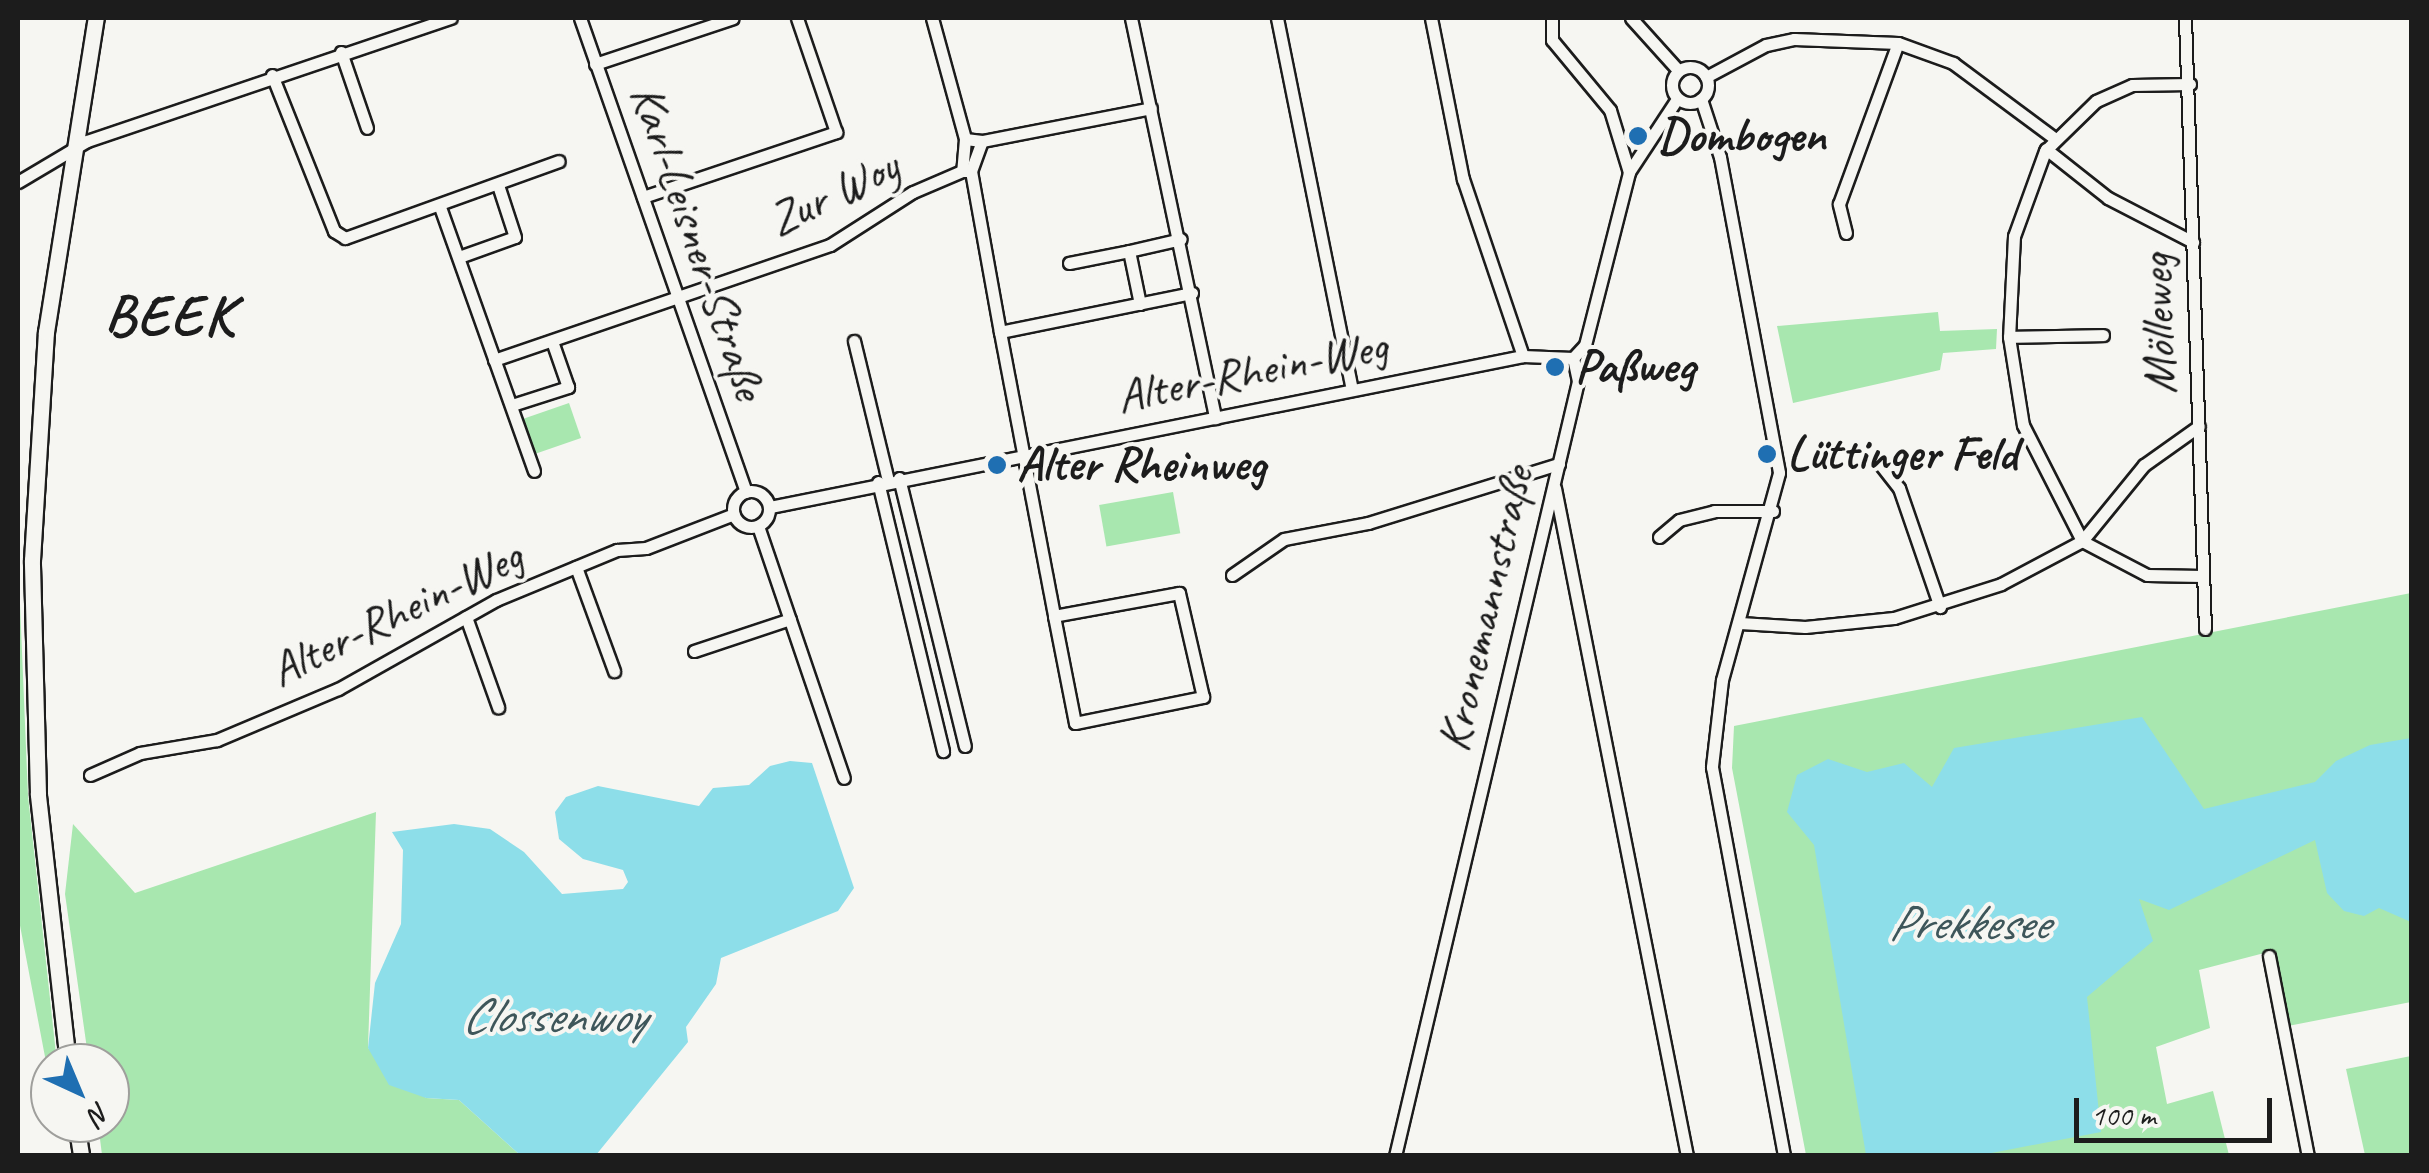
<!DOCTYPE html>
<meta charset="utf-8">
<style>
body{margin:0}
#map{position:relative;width:2429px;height:1173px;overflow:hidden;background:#f6f6f2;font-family:Caveat,sans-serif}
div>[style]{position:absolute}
.green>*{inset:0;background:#a8e7af;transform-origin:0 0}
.water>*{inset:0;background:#8ddee9}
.roads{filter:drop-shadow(2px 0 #1c1c1c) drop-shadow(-2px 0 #1c1c1c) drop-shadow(0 2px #1c1c1c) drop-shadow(0 -2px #1c1c1c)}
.street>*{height:11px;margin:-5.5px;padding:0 5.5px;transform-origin:5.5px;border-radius:5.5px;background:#f6f6f2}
.street>.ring{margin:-5.5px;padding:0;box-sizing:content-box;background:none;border:11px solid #f6f6f2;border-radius:50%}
.secondary>*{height:15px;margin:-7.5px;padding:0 7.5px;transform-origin:7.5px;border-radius:7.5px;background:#f6f6f2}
.dots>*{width:28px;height:28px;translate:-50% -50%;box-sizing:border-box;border:5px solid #f6f6f2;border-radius:50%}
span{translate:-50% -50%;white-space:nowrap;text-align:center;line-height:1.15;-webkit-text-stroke:8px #f6f6f2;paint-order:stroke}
.poi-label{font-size:48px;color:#1c1c1c;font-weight:700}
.left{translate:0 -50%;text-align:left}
.street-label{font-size:48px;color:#1c1c1c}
.water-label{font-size:50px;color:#3e565a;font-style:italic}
.district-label{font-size:58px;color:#1c1c1c;font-weight:700;letter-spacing:2.5px}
.frame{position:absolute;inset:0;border:20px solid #1c1c1c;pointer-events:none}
.north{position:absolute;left:30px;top:1043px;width:100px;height:100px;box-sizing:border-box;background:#f6f6f2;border:2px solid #9f9f9c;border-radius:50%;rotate:136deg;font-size:28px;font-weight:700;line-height:40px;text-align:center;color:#1c1c1c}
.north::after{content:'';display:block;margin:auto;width:35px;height:45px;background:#1f6fb2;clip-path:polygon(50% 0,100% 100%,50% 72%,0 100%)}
.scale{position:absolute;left:2074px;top:1098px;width:198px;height:45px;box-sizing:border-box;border:5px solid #1c1c1c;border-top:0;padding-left:12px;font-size:30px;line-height:35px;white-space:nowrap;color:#1c1c1c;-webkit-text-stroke:8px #f6f6f2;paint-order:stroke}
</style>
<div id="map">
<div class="green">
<i style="clip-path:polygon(1938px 312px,1940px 331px,1997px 329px,1996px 349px,1943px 353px,1940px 370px,1793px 403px,1777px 326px)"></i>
<i style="left:569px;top:403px;width:37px;height:52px;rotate:71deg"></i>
<i style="left:1173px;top:492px;width:42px;height:75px;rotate:80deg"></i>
<i style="clip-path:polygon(18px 555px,28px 796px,57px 1063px,50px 1063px,50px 1083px,18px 915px)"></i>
<i style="clip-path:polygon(2411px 593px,2411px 1002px,2288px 1026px,2272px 951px,2199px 970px,2210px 1028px,2156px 1047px,2167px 1104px,2213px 1091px,2229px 1155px,1806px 1155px,1732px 768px,1734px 726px)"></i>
<i style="clip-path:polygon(376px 812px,368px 1048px,426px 1098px,459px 1100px,520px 1155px,102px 1155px,98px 1123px,110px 1123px,110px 1063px,89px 1063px,65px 894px,73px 824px,135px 893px)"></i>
<i style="clip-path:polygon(2411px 1056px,2411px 1155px,2365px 1155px,2346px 1069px)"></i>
</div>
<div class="water">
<i style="clip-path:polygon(2142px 717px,2204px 809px,2315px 782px,2336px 761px,2370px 745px,2411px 738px,2411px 922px,2379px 908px,2364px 916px,2344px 911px,2327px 893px,2315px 840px,2169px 910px,2139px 899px,2153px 941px,2087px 997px,2101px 1132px,1981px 1155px,1866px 1155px,1814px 845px,1787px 812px,1797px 775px,1828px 759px,1867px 772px,1904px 763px,1932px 787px,1954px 748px)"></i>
<i style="clip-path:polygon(790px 761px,812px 763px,854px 888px,838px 911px,721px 958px,716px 984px,686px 1027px,688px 1042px,596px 1155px,520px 1155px,459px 1100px,426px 1098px,389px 1085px,368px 1048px,375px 983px,401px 924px,403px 850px,392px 832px,454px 824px,490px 829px,524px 852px,562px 894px,623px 889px,628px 882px,623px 870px,583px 859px,559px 839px,555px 812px,566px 797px,598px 786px,699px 806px,713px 788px,749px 785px,770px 766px)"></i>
</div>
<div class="roads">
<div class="street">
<i style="left:580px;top:18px;width:502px;rotate:70.7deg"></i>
<i style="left:932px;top:18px;width:125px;rotate:74.7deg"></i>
<i style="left:965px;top:139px;width:32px;rotate:95deg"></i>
<i style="left:962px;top:171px;width:9px"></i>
<i style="left:971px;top:171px;width:32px;rotate:-70deg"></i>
<i style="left:982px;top:141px;width:17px;rotate:-173deg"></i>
<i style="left:1131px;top:18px;width:409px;rotate:78.1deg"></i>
<i style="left:1277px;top:18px;width:379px;rotate:78.6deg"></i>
<i style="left:1431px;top:18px;width:164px;rotate:78.8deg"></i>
<i style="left:1463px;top:179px;width:187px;rotate:71.3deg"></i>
<i style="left:1552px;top:18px;width:22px;rotate:90deg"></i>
<i style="left:1552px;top:40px;width:91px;rotate:50.4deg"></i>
<i style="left:1610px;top:110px;width:65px;rotate:73deg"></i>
<i style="left:1631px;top:18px;width:70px;rotate:47.9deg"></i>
<i style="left:2185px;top:18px;width:611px;rotate:88.13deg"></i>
<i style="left:341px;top:52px;width:80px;rotate:71.1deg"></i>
<i style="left:595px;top:64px;width:145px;rotate:-18.4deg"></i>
<i class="ring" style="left:1672px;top:67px;width:25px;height:25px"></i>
<i style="left:272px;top:75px;width:168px;rotate:68.3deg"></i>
<i style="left:334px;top:231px;width:13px;rotate:32deg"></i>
<i style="left:345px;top:238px;width:227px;rotate:-19.8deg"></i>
<i style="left:1706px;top:77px;width:68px;rotate:-28.1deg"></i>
<i style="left:1766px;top:45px;width:29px;rotate:-12deg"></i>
<i style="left:1794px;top:39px;width:104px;rotate:2.2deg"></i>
<i style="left:1898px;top:43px;width:59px;rotate:20deg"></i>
<i style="left:1953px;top:63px;width:126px;rotate:36.6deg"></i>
<i style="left:2190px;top:84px;width:58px;rotate:179deg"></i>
<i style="left:2132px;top:85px;width:39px;rotate:156deg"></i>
<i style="left:2096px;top:101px;width:71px;rotate:135.6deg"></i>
<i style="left:2045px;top:151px;width:90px;rotate:110deg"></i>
<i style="left:2014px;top:236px;width:101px;rotate:92.8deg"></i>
<i style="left:2009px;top:337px;width:89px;rotate:81deg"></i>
<i style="left:2023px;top:425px;width:130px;rotate:63deg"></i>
<i style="left:2082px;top:541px;width:73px;rotate:27.6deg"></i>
<i style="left:2147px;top:575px;width:55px;rotate:1deg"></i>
<i style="left:1701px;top:99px;width:61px;rotate:71.9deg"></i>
<i style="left:1720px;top:157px;width:321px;rotate:79.4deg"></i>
<i style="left:1779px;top:473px;width:215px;rotate:105.4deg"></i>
<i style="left:1722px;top:680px;width:88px;rotate:96.6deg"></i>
<i style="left:1712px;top:767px;width:396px;rotate:79.5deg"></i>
<i style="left:982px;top:141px;width:172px;rotate:-11deg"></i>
<i style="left:2046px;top:149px;width:79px;rotate:38.3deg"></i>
<i style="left:2108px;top:198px;width:96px;rotate:27.4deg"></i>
<i style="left:971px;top:171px;width:164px;rotate:79.8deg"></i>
<i style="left:1000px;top:332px;width:289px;rotate:79.2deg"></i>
<i style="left:1054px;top:616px;width:109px;rotate:78.9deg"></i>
<i style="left:1075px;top:723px;width:131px;rotate:-11.5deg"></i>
<i style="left:1203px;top:697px;width:107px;rotate:-103deg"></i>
<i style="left:1179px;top:593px;width:127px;rotate:169.6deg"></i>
<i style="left:18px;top:182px;width:80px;rotate:-30.7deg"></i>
<i style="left:87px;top:141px;width:384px;rotate:-18.7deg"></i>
<i style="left:643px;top:197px;width:204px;rotate:-18.6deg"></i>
<i style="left:836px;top:132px;width:120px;rotate:-108.9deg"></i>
<i style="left:440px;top:207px;width:280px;rotate:70.4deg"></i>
<i style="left:1846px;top:233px;width:30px;rotate:-104deg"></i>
<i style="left:1839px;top:204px;width:171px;rotate:-69.9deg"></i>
<i style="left:459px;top:257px;width:59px;rotate:-19.7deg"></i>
<i style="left:515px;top:237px;width:55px;rotate:-108.1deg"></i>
<i style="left:1069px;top:263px;width:61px;rotate:-11.3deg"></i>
<i style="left:1140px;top:304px;width:54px;rotate:-101.7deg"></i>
<i style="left:1129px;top:251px;width:53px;rotate:-13deg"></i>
<i style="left:1000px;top:332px;width:196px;rotate:-11.5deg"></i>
<i style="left:2009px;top:337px;width:94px;rotate:-1.2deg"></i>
<i style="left:854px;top:341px;width:143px;rotate:76.3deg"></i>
<i style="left:1573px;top:358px;width:18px;rotate:-47deg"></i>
<i style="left:1585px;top:345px;width:179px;rotate:-75.7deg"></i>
<i style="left:1629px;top:172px;width:87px;rotate:-56.7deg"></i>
<i style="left:494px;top:360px;width:355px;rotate:-18.9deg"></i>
<i style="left:830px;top:245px;width:98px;rotate:-32.6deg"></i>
<i style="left:913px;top:192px;width:53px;rotate:-23.2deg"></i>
<i style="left:512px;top:405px;width:59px;rotate:-17.8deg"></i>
<i style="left:568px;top:387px;width:49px;rotate:-109.2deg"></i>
<i style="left:1877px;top:460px;width:36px;rotate:52deg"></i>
<i style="left:1899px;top:488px;width:126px;rotate:71deg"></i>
<i style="left:899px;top:478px;width:276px;rotate:76.2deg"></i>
<i style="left:878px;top:482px;width:277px;rotate:76.4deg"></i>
<i style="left:1555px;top:488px;width:681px;rotate:78.82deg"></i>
<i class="ring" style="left:733px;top:491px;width:25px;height:25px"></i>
<i style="left:770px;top:507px;width:768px;rotate:-11.34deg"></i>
<i style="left:1523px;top:356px;width:50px;rotate:2.3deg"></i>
<i style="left:758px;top:526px;width:266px;rotate:71.2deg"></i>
<i style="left:1659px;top:537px;width:26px;rotate:-40deg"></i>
<i style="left:1679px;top:520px;width:36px;rotate:-14deg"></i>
<i style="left:1714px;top:511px;width:59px"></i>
<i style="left:576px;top:567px;width:111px;rotate:69.9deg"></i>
<i style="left:1232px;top:575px;width:63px;rotate:-34.7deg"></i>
<i style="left:1284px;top:539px;width:86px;rotate:-10.8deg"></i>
<i style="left:1368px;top:523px;width:200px;rotate:-17.2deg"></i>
<i style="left:466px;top:617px;width:96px;rotate:70.4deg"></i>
<i style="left:1740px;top:623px;width:65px;rotate:3.5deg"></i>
<i style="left:1805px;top:627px;width:89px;rotate:-5.8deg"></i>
<i style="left:1894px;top:618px;width:112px;rotate:-17.6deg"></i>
<i style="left:2001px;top:584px;width:92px;rotate:-28deg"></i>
<i style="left:2082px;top:541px;width:98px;rotate:-50.8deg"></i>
<i style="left:2144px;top:465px;width:67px;rotate:-35.3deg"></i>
<i style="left:694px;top:651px;width:101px;rotate:-18.4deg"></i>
<i style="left:90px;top:775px;width:55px;rotate:-23.7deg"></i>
<i style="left:140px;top:753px;width:78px;rotate:-9.6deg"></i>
<i style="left:217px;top:740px;width:131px;rotate:-22.9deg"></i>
<i style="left:338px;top:689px;width:181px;rotate:-29.4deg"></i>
<i style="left:496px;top:600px;width:131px;rotate:-22.5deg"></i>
<i style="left:617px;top:550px;width:29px;rotate:-4deg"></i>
<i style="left:646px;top:548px;width:94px;rotate:-21.1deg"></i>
<i style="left:2269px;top:956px;width:204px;rotate:79deg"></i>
<i style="left:1395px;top:1156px;width:796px;rotate:-76.71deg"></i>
<i style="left:1578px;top:381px;width:24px;rotate:-102deg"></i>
</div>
<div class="secondary">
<i style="left:68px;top:1063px;width:271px;rotate:-96.4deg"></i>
<i style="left:38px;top:794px;width:234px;rotate:-91.5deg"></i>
<i style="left:32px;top:560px;width:228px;rotate:-86.5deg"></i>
<i style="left:46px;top:332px;width:318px;rotate:-81deg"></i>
<i style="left:76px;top:1123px;width:33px;rotate:81deg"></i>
</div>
</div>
<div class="dots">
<i style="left:1638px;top:136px;background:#1f6fb2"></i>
<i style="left:1555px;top:367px;background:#1f6fb2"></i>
<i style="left:1767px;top:454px;background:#1f6fb2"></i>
<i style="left:997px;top:465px;background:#1f6fb2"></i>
</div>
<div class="poi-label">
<span class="left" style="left:1658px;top:136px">Dombogen</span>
<span class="left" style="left:1575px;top:367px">Paßweg</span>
<span class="left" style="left:1787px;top:454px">Lüttinger Feld</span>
<span class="left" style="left:1017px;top:465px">Alter Rheinweg</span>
</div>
<div class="street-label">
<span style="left:833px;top:193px;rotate:-26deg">Zur Woy</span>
<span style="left:698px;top:242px;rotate:71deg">Karl-Leisner-Straße</span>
<span style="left:2158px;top:324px;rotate:-92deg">Mölleweg</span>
<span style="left:1252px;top:371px;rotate:-11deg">Alter-Rhein-Weg</span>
<span style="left:1485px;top:609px;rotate:-77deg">Kronemannstraße</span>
<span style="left:396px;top:613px;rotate:-26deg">Alter-Rhein-Weg</span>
</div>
<div class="water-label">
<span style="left:1968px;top:923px">Prekkesee</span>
<span style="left:553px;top:1016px">Clossenwoy</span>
</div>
<div class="district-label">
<span style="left:170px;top:315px">BEEK</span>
</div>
<div class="frame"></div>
<div class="north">N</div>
<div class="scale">100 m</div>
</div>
